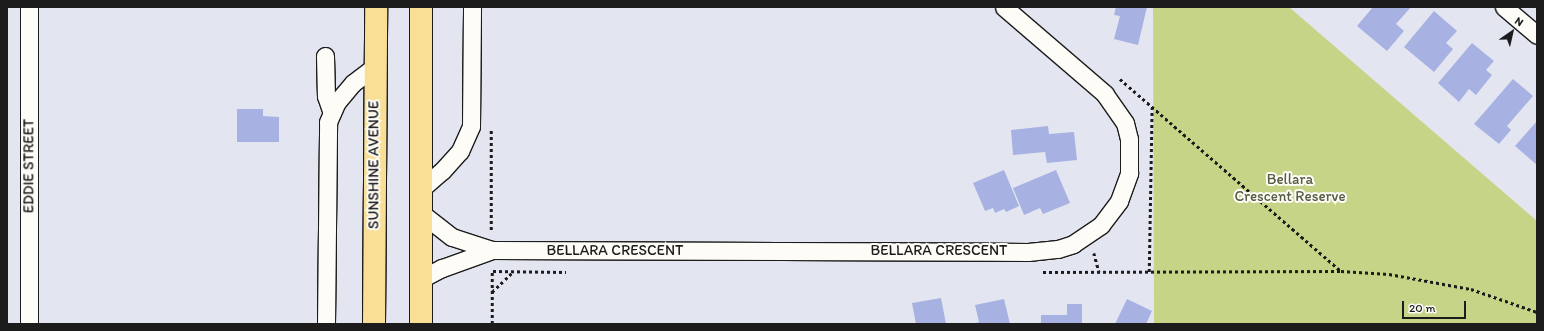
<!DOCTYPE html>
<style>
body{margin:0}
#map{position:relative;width:1544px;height:331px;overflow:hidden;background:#e3e6f1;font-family:Itim,sans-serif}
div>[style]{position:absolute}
.green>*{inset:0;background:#c6d488}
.building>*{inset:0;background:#a7b2e2}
.path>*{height:2.5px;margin-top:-1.25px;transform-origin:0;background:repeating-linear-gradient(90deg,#1c1c1c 0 3px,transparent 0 6px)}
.roads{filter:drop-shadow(1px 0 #1c1c1c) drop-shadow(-1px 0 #1c1c1c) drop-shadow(0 1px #1c1c1c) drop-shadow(0 -1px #1c1c1c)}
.minor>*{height:17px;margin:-8.5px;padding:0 8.5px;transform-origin:8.5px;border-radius:8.5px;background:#fdfcf7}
.primary>*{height:22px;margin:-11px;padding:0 11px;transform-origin:11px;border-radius:11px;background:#f9df96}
span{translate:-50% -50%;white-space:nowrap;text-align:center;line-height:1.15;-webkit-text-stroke:4px #fdfcf7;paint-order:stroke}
.street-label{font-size:15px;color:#1c1c1c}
.park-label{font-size:15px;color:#585c42}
.frame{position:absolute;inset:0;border:8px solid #1c1c1c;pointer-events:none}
.north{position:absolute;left:1492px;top:12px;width:40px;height:40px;-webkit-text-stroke:3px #fdfcf7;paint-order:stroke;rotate:34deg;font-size:11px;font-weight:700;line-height:16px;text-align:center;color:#1c1c1c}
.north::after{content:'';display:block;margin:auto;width:14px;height:18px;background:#1c1c1c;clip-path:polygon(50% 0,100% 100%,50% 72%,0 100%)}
.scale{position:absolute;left:1402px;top:301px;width:64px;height:18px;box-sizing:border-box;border:2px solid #1c1c1c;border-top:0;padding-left:5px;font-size:12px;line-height:14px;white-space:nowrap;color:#1c1c1c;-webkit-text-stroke:3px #fdfcf7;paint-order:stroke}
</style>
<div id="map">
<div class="green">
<i style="clip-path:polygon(1153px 7px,1289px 7px,1537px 221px,1537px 324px,1154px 324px)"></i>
</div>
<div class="building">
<i style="clip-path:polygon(1116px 7px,1147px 7px,1138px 45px,1114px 39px,1120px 16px,1114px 15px)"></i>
<i style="clip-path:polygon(1373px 7px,1411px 7px,1396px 24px,1404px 31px,1387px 51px,1357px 26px)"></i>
<i style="clip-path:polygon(1434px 11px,1457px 31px,1446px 43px,1453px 49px,1434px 72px,1404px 47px)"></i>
<i style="clip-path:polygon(1472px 43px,1494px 61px,1486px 70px,1492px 75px,1476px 95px,1469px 89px,1459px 102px,1438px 83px)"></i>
<i style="clip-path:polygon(1513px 79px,1533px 96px,1507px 126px,1511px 130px,1499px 144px,1474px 124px)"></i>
<i style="clip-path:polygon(237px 109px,263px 109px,263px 116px,279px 117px,279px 142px,237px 142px)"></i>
<i style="clip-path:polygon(1537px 121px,1537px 165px,1515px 146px)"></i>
<i style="clip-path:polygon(1048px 126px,1049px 134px,1074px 132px,1077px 160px,1047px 163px,1045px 152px,1013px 155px,1011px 130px)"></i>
<i style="clip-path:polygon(1004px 170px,1019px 206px,1006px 212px,1004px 209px,995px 213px,993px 208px,985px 211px,973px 183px)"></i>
<i style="clip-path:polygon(1056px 170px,1070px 203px,1043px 214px,1040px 208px,1024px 215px,1013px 188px)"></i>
<i style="clip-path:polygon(941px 298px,946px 324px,916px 324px,912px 303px)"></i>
<i style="clip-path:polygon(1004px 299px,1010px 324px,972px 324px,979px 322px,975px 305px)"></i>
<i style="clip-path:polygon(1127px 299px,1152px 311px,1146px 324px,1115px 324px)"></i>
<i style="clip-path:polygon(1067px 304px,1082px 304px,1082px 324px,1041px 324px,1041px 315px,1067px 315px)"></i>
</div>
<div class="path">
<i style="left:1120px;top:79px;width:293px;rotate:41deg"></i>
<i style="left:491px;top:230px;width:101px;rotate:-90deg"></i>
<i style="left:1094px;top:253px;width:20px;rotate:75deg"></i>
<i style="left:493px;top:271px;width:73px;rotate:0.8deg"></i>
<i style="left:1043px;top:272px;width:298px;rotate:-0.2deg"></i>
<i style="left:1341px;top:271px;width:48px;rotate:3.6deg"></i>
<i style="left:1389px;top:274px;width:83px;rotate:10.4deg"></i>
<i style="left:1471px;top:289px;width:70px;rotate:19.2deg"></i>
<i style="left:1149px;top:272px;width:164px;rotate:-89deg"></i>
<i style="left:492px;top:292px;width:29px;rotate:-44deg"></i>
<i style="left:492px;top:324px;width:53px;rotate:-90deg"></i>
</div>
<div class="roads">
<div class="minor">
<i style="left:1504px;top:7px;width:43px;rotate:40.3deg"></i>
<i style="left:325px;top:56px;width:40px;rotate:88.6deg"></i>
<i style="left:326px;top:96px;width:18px;rotate:71deg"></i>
<i style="left:421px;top:189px;width:28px;rotate:-41deg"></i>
<i style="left:442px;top:171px;width:27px;rotate:-48deg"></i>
<i style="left:460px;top:151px;width:27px;rotate:-66deg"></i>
<i style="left:471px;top:126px;width:119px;rotate:-89.5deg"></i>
<i style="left:421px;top:213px;width:39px;rotate:38deg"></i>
<i style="left:452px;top:237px;width:42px;rotate:18deg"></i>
<i style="left:492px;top:250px;width:536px;rotate:0.21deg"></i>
<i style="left:1028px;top:252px;width:30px;rotate:-6deg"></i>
<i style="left:1058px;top:249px;width:16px;rotate:-18deg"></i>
<i style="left:1073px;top:244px;width:34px;rotate:-34deg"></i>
<i style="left:1101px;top:225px;width:30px;rotate:-53deg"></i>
<i style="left:1119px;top:201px;width:30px;rotate:-70deg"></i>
<i style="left:1129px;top:173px;width:34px;rotate:-90deg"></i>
<i style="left:1129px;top:139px;width:16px;rotate:-104deg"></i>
<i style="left:1125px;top:123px;width:35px;rotate:-125deg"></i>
<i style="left:1105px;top:94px;width:133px;rotate:-139.3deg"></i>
<i style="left:421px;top:279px;width:24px;rotate:-28deg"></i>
<i style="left:442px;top:268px;width:53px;rotate:-19.8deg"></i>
<i style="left:29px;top:324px;width:317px;rotate:-90deg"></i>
<i style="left:326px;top:324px;width:202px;rotate:-89.4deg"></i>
<i style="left:328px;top:122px;width:22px;rotate:-66deg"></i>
<i style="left:337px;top:102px;width:25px;rotate:-50deg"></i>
<i style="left:353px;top:83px;width:26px;rotate:-37deg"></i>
</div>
<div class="primary">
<i style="left:374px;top:324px;width:317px;rotate:-89.6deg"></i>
<i style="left:421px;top:324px;width:317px;rotate:-90deg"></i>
</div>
</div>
<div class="street-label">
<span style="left:374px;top:165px;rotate:-90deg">SUNSHINE AVENUE</span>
<span style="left:29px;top:166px;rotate:-90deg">EDDIE STREET</span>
<span style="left:615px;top:251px">BELLARA CRESCENT</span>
<span style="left:939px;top:251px">BELLARA CRESCENT</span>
</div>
<div class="park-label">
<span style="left:1290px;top:188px">Bellara<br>Crescent Reserve</span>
</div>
<div class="frame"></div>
<div class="north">N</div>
<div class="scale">20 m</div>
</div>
